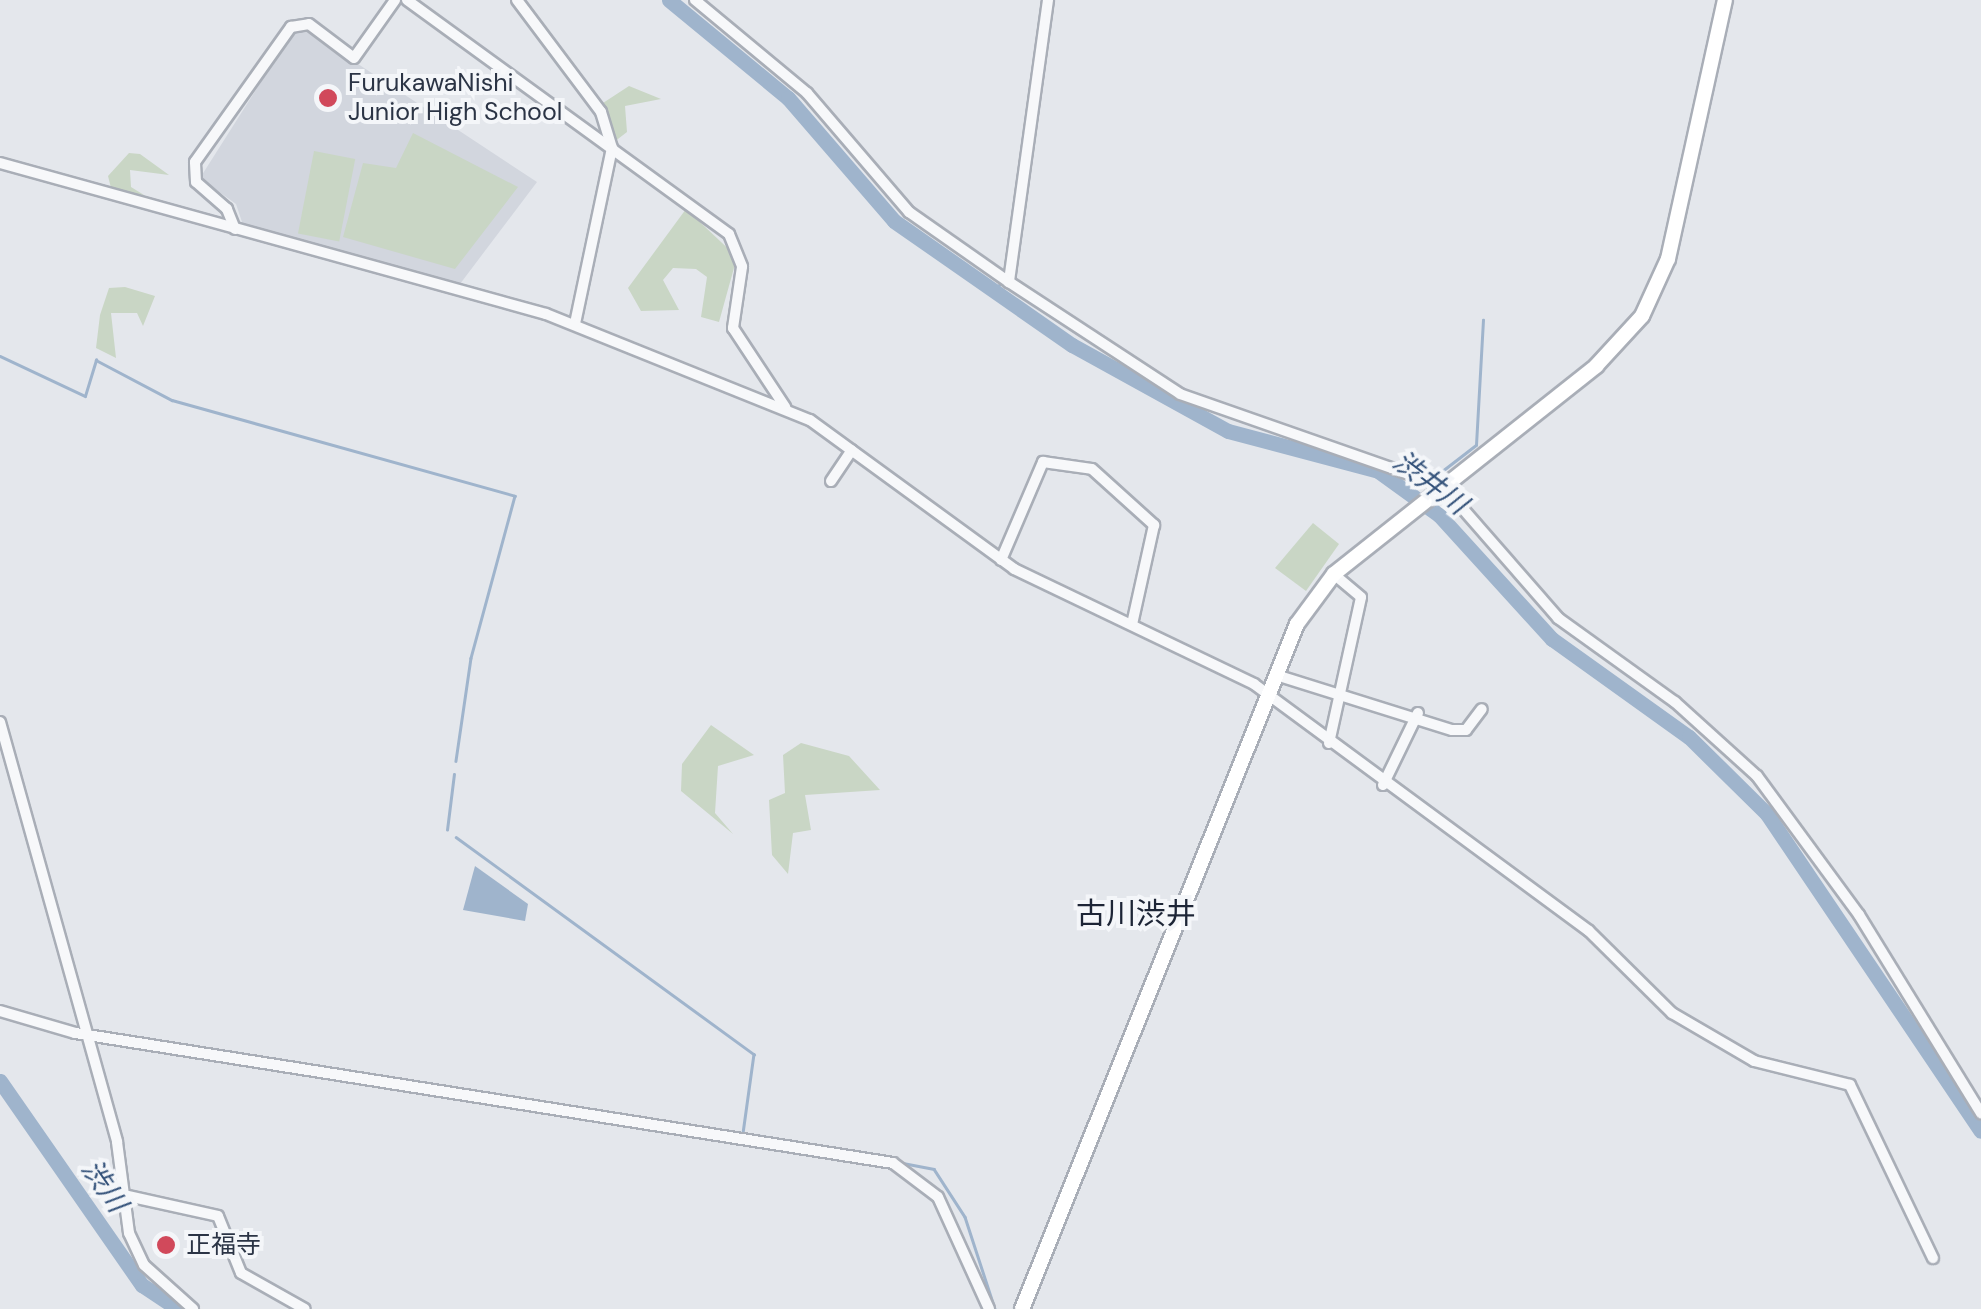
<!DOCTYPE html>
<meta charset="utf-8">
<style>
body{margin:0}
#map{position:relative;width:1981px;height:1309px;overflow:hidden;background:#e4e7ec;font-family:"DM Sans","Noto Sans JP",sans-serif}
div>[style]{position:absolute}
.built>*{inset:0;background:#d2d6de}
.green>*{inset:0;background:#c9d6c5;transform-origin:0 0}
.water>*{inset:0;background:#9fb4cc}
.stream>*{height:2.5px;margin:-1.25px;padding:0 1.25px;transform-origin:1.25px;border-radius:1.25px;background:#9fb4cc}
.river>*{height:15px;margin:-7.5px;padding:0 7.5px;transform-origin:7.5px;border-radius:7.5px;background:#9fb4cc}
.roads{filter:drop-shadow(2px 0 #a9aeb7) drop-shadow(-2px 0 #a9aeb7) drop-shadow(0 2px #a9aeb7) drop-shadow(0 -2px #a9aeb7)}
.street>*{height:10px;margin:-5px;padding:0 5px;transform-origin:5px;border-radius:5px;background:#f7f8fa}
.secondary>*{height:14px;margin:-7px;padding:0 7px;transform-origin:7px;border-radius:7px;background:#fff}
.dots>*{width:28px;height:28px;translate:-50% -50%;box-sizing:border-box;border:5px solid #f4f6f9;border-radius:50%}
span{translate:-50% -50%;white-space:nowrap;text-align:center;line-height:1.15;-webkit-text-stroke:8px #f4f6f9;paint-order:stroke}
.poi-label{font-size:25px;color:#2b3445}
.left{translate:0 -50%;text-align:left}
.water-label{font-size:28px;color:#34527a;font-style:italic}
.quarter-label{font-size:30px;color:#1d2536}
</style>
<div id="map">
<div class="built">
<i style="clip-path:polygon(305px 29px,537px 182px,460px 284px,243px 225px,236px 204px,200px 178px,294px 30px)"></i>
</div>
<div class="green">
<i style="clip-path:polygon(629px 86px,661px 99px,625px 106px,627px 132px,614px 142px,603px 103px)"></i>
<i style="clip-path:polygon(413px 133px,518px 187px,455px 269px,343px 237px,363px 163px,396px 168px)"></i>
<i style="left:314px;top:151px;width:42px;height:84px;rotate:11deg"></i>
<i style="clip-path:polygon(129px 153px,140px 154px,169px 175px,130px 170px,131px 187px,144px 195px,112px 192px,108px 176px)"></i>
<i style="clip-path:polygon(686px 209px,737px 257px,719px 322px,701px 317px,707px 277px,696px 269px,673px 268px,663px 280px,679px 310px,641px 311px,628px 288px)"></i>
<i style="clip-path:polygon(125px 287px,155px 296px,143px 326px,137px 313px,111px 313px,116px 358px,96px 348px,100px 315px,109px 288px)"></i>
<i style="clip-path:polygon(1313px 523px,1339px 544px,1306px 591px,1275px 568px)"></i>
<i style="clip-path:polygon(711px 725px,754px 755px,718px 766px,715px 813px,733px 834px,681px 791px,682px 764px)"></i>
<i style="clip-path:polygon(801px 743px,849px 756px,880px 790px,805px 795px,811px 830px,793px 833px,788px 874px,772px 855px,769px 800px,785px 793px,783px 755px)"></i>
</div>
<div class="water">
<i style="clip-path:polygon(475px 866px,528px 904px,525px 921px,463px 910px)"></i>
</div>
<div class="stream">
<i style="left:1033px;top:73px;width:74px;rotate:-83deg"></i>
<i style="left:996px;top:291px;width:9px;rotate:-63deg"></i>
<i style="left:0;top:356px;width:94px;rotate:25.2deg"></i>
<i style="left:85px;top:396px;width:38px;rotate:-73deg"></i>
<i style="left:96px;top:360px;width:86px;rotate:27.8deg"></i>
<i style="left:172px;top:400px;width:356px;rotate:15.6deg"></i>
<i style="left:515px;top:496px;width:168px;rotate:105.2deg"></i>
<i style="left:471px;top:658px;width:104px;rotate:98.3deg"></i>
<i style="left:1437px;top:475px;width:49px;rotate:-37.6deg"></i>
<i style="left:1476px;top:445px;width:125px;rotate:-86.8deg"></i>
<i style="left:1434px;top:503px;width:13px;rotate:67deg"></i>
<i style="left:447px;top:830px;width:56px;rotate:-82.9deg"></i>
<i style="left:456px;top:837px;width:369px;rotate:36.1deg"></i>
<i style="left:754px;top:1054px;width:80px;rotate:97.9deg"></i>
<i style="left:756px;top:1135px;width:181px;rotate:10.8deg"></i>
<i style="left:934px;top:1169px;width:57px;rotate:57.1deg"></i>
<i style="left:965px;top:1217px;width:97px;rotate:71.9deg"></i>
</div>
<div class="river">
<i style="left:669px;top:0;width:154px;rotate:39.5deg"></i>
<i style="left:788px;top:98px;width:162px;rotate:49.2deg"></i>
<i style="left:894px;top:221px;width:217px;rotate:34.9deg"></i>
<i style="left:1072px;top:345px;width:178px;rotate:28.9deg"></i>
<i style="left:1228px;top:431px;width:155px;rotate:14.9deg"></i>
<i style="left:1378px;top:471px;width:75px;rotate:35.8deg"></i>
<i style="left:1439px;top:515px;width:168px;rotate:47.7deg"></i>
<i style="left:1552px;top:639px;width:168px;rotate:35.6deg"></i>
<i style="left:1689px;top:737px;width:110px;rotate:44.6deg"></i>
<i style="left:1767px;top:814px;width:382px;rotate:56deg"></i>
<i style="left:0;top:1081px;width:249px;rotate:55.2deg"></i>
<i style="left:142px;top:1285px;width:43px;rotate:33.7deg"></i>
</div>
<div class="roads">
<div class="street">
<i style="left:407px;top:0;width:398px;rotate:36deg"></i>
<i style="left:729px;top:234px;width:35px;rotate:68deg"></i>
<i style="left:742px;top:267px;width:62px;rotate:98.4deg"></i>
<i style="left:733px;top:328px;width:95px;rotate:56.6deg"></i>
<i style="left:517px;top:0;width:140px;rotate:53.1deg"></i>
<i style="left:601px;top:112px;width:38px;rotate:73deg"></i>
<i style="left:612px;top:148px;width:180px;rotate:101.9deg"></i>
<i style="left:695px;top:0;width:146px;rotate:39.7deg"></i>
<i style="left:807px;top:93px;width:157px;rotate:49.4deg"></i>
<i style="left:909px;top:212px;width:122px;rotate:35deg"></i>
<i style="left:1048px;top:0;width:285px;rotate:97.9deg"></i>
<i style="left:1009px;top:282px;width:204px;rotate:33.2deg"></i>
<i style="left:1180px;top:394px;width:279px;rotate:19.3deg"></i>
<i style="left:1443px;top:486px;width:175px;rotate:48.9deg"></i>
<i style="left:1558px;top:618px;width:144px;rotate:35.7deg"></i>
<i style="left:1675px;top:702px;width:110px;rotate:42.1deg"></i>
<i style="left:1757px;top:776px;width:172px;rotate:53.7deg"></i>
<i style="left:1859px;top:915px;width:233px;rotate:58.4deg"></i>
<i style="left:0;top:163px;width:566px;rotate:15.46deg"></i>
<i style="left:546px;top:314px;width:284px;rotate:21.9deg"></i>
<i style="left:810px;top:420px;width:253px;rotate:36.1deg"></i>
<i style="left:1014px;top:569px;width:266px;rotate:25.6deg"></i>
<i style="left:1254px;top:684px;width:416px;rotate:36.4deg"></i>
<i style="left:1589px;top:931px;width:117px;rotate:44.7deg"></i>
<i style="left:1672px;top:1013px;width:95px;rotate:30.3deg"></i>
<i style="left:1754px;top:1061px;width:99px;rotate:14deg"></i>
<i style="left:1850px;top:1085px;width:192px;rotate:64.4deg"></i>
<i style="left:235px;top:229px;width:22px;rotate:-112deg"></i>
<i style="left:227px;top:209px;width:41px;rotate:-138.9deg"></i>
<i style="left:196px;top:182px;width:20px;rotate:-93deg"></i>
<i style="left:195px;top:162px;width:166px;rotate:-54.6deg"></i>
<i style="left:291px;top:27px;width:18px;rotate:-9deg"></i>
<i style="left:309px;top:24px;width:56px;rotate:37.1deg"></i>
<i style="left:354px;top:58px;width:71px;rotate:-54.7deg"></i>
<i style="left:831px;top:481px;width:37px;rotate:-56deg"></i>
<i style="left:1001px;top:560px;width:107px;rotate:-66.8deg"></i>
<i style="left:1043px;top:462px;width:49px;rotate:8.1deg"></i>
<i style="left:1092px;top:469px;width:84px;rotate:42.1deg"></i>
<i style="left:1154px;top:525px;width:101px;rotate:102.5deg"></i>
<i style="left:1276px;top:675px;width:184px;rotate:17.4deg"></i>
<i style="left:1452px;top:730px;width:14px"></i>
<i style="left:1466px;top:730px;width:26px;rotate:-53deg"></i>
<i style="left:0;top:722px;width:436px;rotate:74.4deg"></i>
<i style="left:117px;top:1142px;width:92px;rotate:82.5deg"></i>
<i style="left:129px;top:1233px;width:35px;rotate:65deg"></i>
<i style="left:144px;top:1265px;width:66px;rotate:41.9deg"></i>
<i style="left:1329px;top:743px;width:149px;rotate:-77.6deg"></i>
<i style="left:1361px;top:597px;width:35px;rotate:-140deg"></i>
<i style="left:1383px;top:785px;width:80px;rotate:-64.1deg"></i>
<i style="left:0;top:1011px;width:78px;rotate:16.3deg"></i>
<i style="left:75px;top:1033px;width:828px;rotate:9.03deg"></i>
<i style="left:893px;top:1163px;width:56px;rotate:37.1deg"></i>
<i style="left:938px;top:1197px;width:123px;rotate:65.5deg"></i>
<i style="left:128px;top:1196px;width:92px;rotate:12.5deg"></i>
<i style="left:218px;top:1216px;width:61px;rotate:68deg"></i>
<i style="left:241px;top:1273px;width:73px;rotate:29.4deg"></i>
</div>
<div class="secondary">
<i style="left:1022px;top:1309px;width:738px;rotate:-68.13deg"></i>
<i style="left:1297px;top:624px;width:62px;rotate:-53.5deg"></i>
<i style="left:1334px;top:574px;width:335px;rotate:-38.4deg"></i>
<i style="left:1596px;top:366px;width:68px;rotate:-47.4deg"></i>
<i style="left:1642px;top:316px;width:63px;rotate:-65.5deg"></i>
<i style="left:1668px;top:259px;width:265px;rotate:-77.6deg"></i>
</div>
</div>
<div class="dots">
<i style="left:328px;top:98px;background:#d1495b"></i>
<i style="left:166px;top:1245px;background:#d1495b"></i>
</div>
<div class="poi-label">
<span class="left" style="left:348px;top:98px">FurukawaNishi<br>Junior High School</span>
<span class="left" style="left:186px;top:1245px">正福寺</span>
</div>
<div class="water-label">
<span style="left:1430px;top:483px;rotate:37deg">渋井川</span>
<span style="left:104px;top:1186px;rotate:55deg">渋川</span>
</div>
<div class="quarter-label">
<span style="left:1136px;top:914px">古川渋井</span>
</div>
</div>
